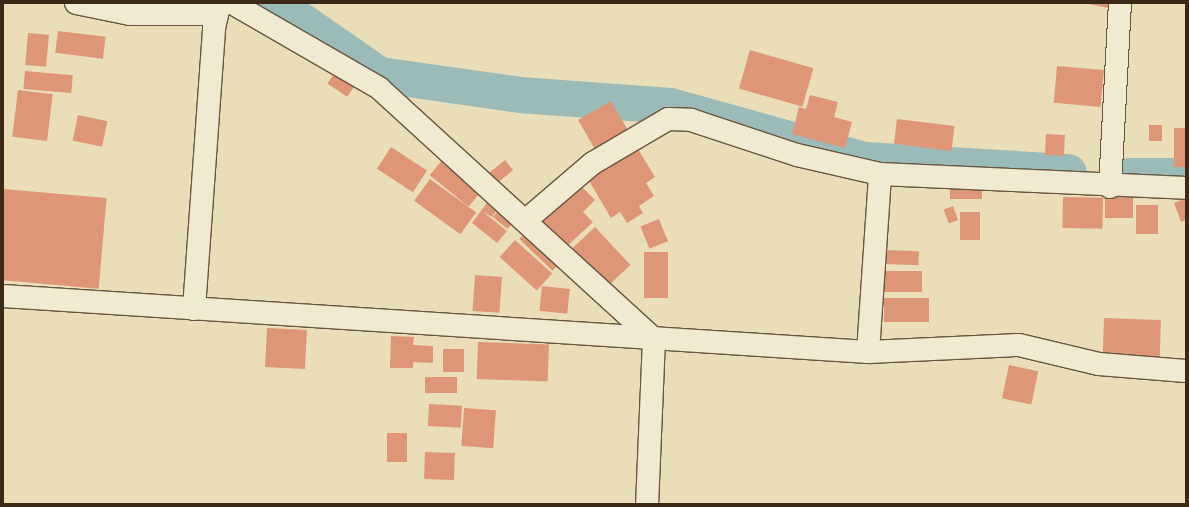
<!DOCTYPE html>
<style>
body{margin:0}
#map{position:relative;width:1189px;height:507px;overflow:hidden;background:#eadeb9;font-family:Cardo,serif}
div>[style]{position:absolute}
.river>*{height:36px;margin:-18px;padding:0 18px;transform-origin:18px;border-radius:18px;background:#9abbb8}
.building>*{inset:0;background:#de9677;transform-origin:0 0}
.roads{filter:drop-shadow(1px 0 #675640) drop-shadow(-1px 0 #675640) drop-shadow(0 1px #675640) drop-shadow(0 -1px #675640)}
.minor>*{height:22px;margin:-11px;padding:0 11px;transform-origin:11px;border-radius:11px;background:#f1ead2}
span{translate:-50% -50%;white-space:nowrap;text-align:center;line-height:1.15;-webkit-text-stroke:3px #f1ead2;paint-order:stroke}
.frame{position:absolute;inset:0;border:4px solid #3b2918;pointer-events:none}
</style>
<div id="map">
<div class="river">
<i style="left:276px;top:3px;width:126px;rotate:34.7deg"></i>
<i style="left:380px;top:75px;width:141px;rotate:8.1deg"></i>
<i style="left:520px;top:95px;width:151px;rotate:4.2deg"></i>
<i style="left:671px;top:106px;width:201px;rotate:15.6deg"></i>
<i style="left:865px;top:160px;width:204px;rotate:3.4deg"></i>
<i style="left:1130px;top:176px;width:56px"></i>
</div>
<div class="building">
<i style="clip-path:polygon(1083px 3px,1110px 3px,1109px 8px)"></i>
<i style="left:58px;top:31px;width:48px;height:22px;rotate:7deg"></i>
<i style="left:28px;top:33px;width:21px;height:32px;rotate:5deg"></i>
<i style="left:750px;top:50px;width:66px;height:40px;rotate:16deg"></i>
<i style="left:1057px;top:66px;width:47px;height:37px;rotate:5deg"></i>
<i style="left:25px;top:71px;width:48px;height:18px;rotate:5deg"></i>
<i style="left:335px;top:72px;width:24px;height:14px;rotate:33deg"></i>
<i style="left:18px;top:90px;width:35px;height:47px;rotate:7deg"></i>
<i style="clip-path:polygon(810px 95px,838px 102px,834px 117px,852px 122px,845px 148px,792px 134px,799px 107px,806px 109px)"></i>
<i style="left:611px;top:101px;width:34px;height:38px;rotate:60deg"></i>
<i style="left:78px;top:115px;width:30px;height:26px;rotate:12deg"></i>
<i style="left:897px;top:119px;width:58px;height:25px;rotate:7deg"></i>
<i style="left:1149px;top:125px;width:13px;height:16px"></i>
<i style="left:1174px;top:128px;width:12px;height:39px"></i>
<i style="left:1046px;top:134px;width:19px;height:21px;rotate:3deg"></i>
<i style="left:391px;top:147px;width:43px;height:26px;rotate:33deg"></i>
<i style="clip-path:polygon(638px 149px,655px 177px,646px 183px,654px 196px,639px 206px,643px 213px,627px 223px,620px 212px,611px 218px,588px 179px)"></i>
<i style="left:443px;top:159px;width:50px;height:21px;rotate:39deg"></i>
<i style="left:505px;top:160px;width:13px;height:20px;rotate:51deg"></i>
<i style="left:430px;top:179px;width:57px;height:27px;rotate:36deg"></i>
<i style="clip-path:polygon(578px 183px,595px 200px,583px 212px,593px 222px,565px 248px,539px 220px)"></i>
<i style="left:982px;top:184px;width:15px;height:32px;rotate:90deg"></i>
<i style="left:3px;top:189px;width:104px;height:91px;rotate:5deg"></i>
<i style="left:1105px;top:196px;width:28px;height:22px"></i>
<i style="left:1063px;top:197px;width:40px;height:31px;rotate:1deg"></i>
<i style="clip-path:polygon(1186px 198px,1186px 220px,1181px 222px,1174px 203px)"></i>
<i style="clip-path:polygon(489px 200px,499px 206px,492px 217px,482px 211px,507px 231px,497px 243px,472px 223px)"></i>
<i style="left:1136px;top:205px;width:22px;height:29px"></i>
<i style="left:953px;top:206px;width:15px;height:10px;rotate:70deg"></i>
<i style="left:501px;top:207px;width:19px;height:13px;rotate:39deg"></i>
<i style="left:960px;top:212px;width:20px;height:28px"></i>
<i style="left:659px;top:219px;width:24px;height:20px;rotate:68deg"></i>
<i style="left:595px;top:227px;width:52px;height:38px;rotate:47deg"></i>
<i style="left:527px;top:231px;width:46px;height:11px;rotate:44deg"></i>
<i style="left:515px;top:240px;width:50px;height:23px;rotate:42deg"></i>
<i style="left:885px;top:250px;width:34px;height:14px;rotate:2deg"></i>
<i style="left:644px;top:252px;width:24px;height:46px"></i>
<i style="left:884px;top:271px;width:38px;height:21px"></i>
<i style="left:475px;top:275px;width:27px;height:36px;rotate:4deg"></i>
<i style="left:542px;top:286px;width:28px;height:25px;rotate:6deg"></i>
<i style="left:884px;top:298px;width:45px;height:24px"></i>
<i style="left:1104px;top:318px;width:57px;height:37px;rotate:2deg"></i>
<i style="left:267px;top:328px;width:40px;height:39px;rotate:3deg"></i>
<i style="clip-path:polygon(391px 336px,414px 337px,413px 345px,433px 346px,433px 363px,413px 362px,413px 368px,390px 368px)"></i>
<i style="left:478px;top:342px;width:71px;height:37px;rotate:2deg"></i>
<i style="left:443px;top:349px;width:21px;height:23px"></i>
<i style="left:1009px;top:365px;width:30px;height:34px;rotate:12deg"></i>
<i style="left:425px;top:377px;width:32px;height:16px"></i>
<i style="left:429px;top:404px;width:33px;height:22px;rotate:3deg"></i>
<i style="left:464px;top:408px;width:32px;height:38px;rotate:4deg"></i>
<i style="left:387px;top:433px;width:20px;height:29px"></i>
<i style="left:425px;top:452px;width:30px;height:27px;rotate:2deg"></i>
</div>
<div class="roads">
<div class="minor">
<i style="left:76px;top:3px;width:55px;rotate:11.5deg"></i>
<i style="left:130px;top:14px;width:87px"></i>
<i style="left:232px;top:3px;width:170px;rotate:30deg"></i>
<i style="left:379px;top:88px;width:372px;rotate:42.4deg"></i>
<i style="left:654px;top:339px;width:165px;rotate:92.4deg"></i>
<i style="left:1110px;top:187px;width:184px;rotate:-86.9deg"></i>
<i style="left:525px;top:221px;width:89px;rotate:-40.5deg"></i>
<i style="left:593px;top:163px;width:87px;rotate:-30.4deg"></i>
<i style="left:668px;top:119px;width:23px;rotate:2deg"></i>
<i style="left:691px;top:120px;width:112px;rotate:18.3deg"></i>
<i style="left:797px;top:155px;width:85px;rotate:12.9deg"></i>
<i style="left:880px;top:174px;width:306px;rotate:2.6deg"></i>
<i style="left:3px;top:296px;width:867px;rotate:3.7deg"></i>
<i style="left:868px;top:352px;width:151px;rotate:-2.7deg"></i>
<i style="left:1019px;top:345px;width:82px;rotate:13.4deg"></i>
<i style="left:1099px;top:364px;width:87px;rotate:4.6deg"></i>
<i style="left:194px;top:309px;width:282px;rotate:-85.9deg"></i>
<i style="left:214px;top:28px;width:26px;rotate:-77deg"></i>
<i style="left:868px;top:352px;width:178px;rotate:-86.1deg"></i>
</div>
</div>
<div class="frame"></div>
</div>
